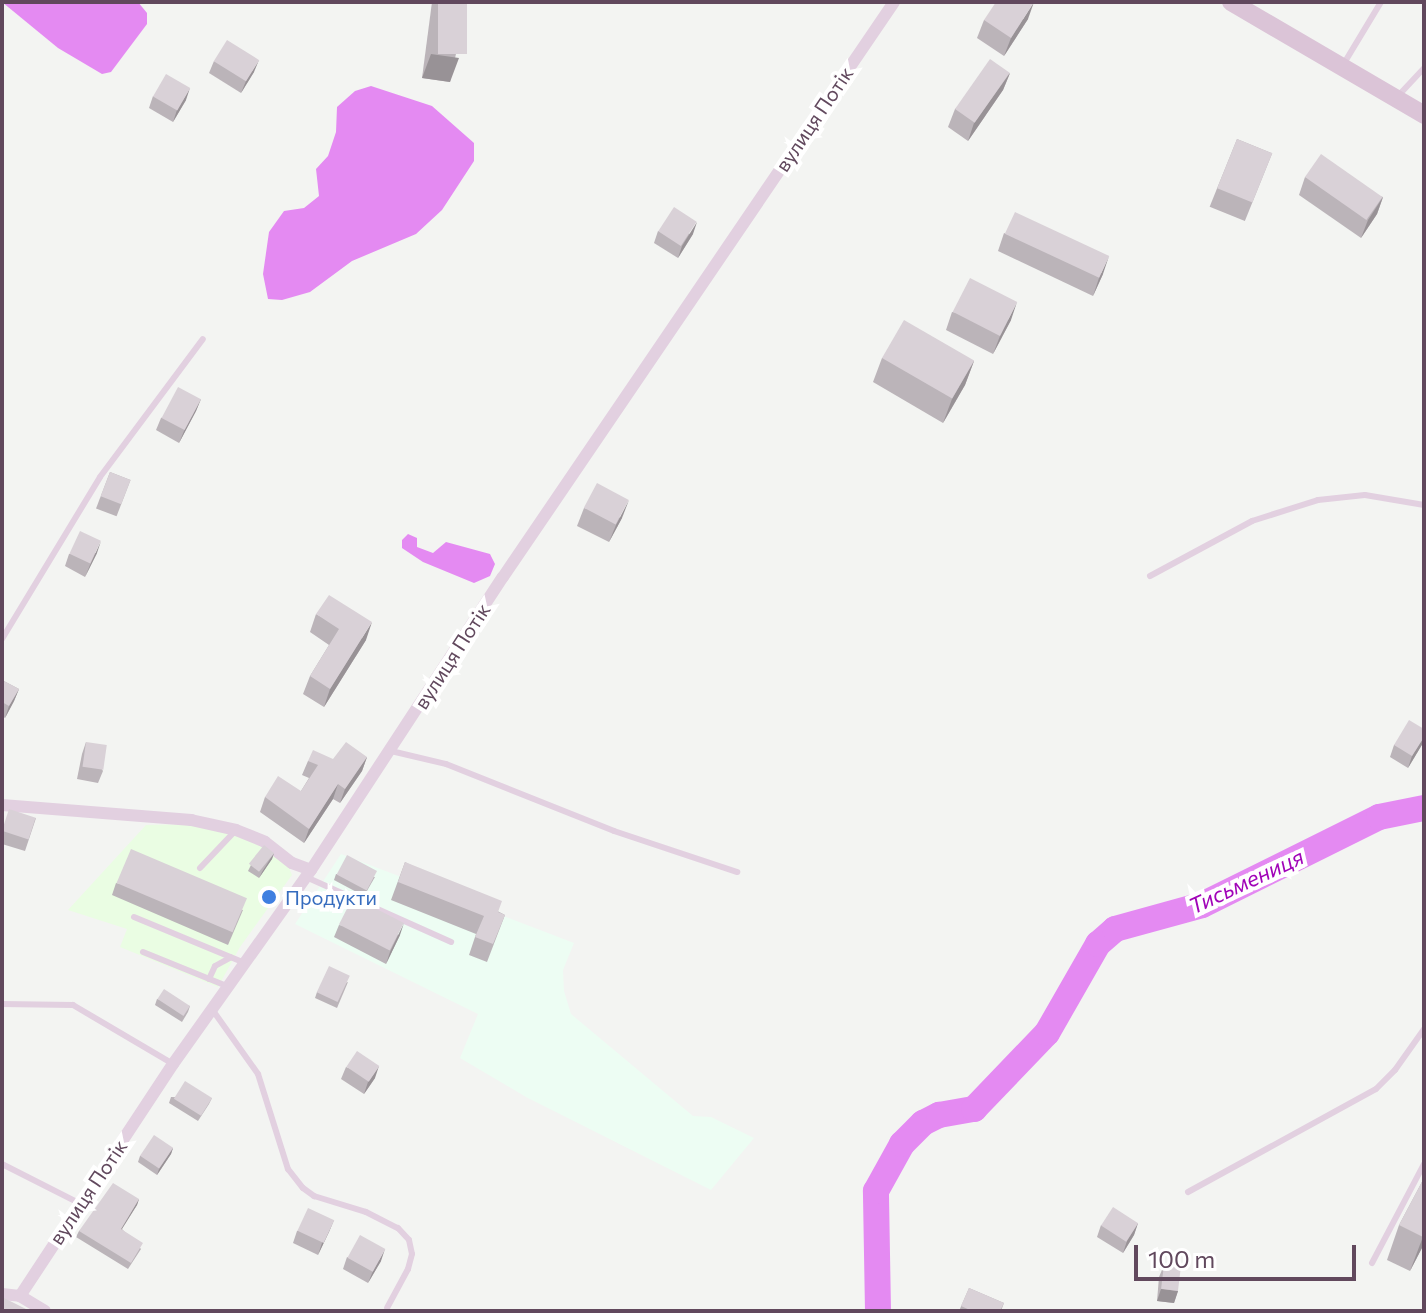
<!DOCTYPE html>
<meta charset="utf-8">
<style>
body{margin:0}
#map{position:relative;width:1426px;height:1313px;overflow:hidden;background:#f3f4f2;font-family:Commissioner,sans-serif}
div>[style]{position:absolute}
.commercial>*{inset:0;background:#edfdf3}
.medical>*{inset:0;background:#eafde3}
.water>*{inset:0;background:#e48af2}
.river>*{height:26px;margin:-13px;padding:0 13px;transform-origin:13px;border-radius:13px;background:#e48af2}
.lane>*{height:6px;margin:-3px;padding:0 3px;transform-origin:3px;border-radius:3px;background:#e2d0e0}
.street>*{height:12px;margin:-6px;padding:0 6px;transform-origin:6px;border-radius:6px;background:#e2d0e0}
.secondary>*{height:18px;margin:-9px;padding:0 9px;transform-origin:9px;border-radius:9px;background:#dbc4d7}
.wall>*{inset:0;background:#bbb4b9;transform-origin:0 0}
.shaded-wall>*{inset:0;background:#989296}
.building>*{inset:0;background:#d9d1d7;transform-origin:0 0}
.dots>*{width:22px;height:22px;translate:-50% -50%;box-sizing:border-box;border:4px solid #fff;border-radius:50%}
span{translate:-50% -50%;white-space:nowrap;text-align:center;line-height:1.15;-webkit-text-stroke:8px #fff;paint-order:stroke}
.street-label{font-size:20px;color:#61485d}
.shop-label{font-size:20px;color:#366cbe}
.left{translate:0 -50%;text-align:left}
.water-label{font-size:22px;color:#a104b8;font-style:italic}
.frame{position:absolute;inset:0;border:4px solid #61485d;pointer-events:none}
.scale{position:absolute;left:1134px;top:1245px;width:222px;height:36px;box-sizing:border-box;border:4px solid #61485d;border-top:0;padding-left:10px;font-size:24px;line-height:28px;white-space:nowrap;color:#61485d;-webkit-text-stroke:6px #fff;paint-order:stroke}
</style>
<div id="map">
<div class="commercial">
<i style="clip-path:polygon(341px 854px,574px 943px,563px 970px,564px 991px,571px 1014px,693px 1116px,711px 1117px,754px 1138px,711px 1190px,526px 1097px,460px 1058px,478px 1014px,295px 924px)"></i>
</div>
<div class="medical">
<i style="clip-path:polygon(195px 824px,249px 837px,286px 861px,292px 875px,240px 947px,218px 987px,120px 947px,127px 929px,68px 910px,146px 825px)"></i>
</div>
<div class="water">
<i style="clip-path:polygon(2px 2px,138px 2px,147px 13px,147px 24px,111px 72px,102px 74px,58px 48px)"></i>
<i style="clip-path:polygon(371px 86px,432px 106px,474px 143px,474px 161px,442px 210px,416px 234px,352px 261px,310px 292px,282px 300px,268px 299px,263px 274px,269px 232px,284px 211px,304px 208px,319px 196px,316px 169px,328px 156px,336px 132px,337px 107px,355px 91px)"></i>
<i style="clip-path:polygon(408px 534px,417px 538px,417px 547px,433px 553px,446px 542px,490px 554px,495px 564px,490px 576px,474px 583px,423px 562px,402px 548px,402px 540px)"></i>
</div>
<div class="river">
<i style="left:878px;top:1311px;width:120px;rotate:-91deg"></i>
<i style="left:876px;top:1191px;width:54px;rotate:-61deg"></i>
<i style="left:902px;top:1144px;width:30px;rotate:-45deg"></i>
<i style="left:923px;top:1123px;width:18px;rotate:-27deg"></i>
<i style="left:939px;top:1115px;width:36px;rotate:-10deg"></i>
<i style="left:974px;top:1109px;width:105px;rotate:-46.2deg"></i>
<i style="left:1047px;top:1033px;width:103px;rotate:-60.2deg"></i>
<i style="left:1098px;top:944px;width:23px;rotate:-41deg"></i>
<i style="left:1115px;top:929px;width:90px;rotate:-15.4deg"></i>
<i style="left:1202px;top:905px;width:198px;rotate:-26.4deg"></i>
<i style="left:1379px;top:817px;width:46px;rotate:-11.3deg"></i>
</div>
<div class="lane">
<i style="left:1343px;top:65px;width:74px;rotate:-58.9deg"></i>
<i style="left:1398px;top:96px;width:38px;rotate:-47deg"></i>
<i style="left:1150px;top:576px;width:116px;rotate:-28.3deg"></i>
<i style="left:1252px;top:521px;width:69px;rotate:-17.7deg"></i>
<i style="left:1318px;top:500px;width:47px;rotate:-6.1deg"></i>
<i style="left:1365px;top:495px;width:60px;rotate:9.6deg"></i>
<i style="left:2px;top:639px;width:189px;rotate:-58.8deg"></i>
<i style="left:100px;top:477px;width:172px;rotate:-53.3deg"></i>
<i style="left:391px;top:751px;width:57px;rotate:13.3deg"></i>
<i style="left:446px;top:764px;width:181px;rotate:21.7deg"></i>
<i style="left:614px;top:831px;width:130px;rotate:18.4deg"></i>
<i style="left:200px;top:868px;width:52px;rotate:-46.5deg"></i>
<i style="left:306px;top:877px;width:159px;rotate:24.1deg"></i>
<i style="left:134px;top:917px;width:120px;rotate:22.5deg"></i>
<i style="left:143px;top:952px;width:93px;rotate:22.1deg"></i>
<i style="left:209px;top:979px;width:14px;rotate:-65deg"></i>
<i style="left:215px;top:966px;width:18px;rotate:-29deg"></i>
<i style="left:2px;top:1004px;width:71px;rotate:0.8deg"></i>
<i style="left:73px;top:1005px;width:116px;rotate:30.5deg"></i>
<i style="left:214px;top:1012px;width:76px;rotate:54.6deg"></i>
<i style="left:258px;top:1074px;width:100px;rotate:72.5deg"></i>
<i style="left:288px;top:1169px;width:24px;rotate:52deg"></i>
<i style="left:303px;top:1188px;width:14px;rotate:36deg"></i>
<i style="left:314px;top:1196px;width:54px;rotate:17.1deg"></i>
<i style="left:366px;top:1212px;width:36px;rotate:27deg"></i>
<i style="left:398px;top:1228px;width:16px;rotate:47deg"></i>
<i style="left:409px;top:1240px;width:14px;rotate:78deg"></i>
<i style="left:412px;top:1254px;width:16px;rotate:105deg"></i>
<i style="left:408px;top:1269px;width:44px;rotate:118.3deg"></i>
<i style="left:2px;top:1164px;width:86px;rotate:26.9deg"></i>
<i style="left:1188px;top:1192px;width:214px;rotate:-28.7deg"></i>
<i style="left:1376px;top:1089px;width:27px;rotate:-45deg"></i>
<i style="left:1395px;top:1070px;width:50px;rotate:-54.7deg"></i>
<i style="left:1372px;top:1263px;width:112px;rotate:-62.3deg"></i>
</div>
<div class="street">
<i style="left:2px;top:805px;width:190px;rotate:4.5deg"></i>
<i style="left:191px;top:820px;width:46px;rotate:12.5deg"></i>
<i style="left:236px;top:830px;width:31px;rotate:22deg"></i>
<i style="left:265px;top:842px;width:34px;rotate:38deg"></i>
<i style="left:292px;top:863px;width:20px;rotate:20deg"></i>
<i style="left:2px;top:1294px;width:18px;rotate:6deg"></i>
<i style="left:20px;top:1296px;width:278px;rotate:-56.6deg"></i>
<i style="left:173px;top:1064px;width:238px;rotate:-54.6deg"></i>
<i style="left:311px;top:870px;width:350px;rotate:-56.8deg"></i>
<i style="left:503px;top:577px;width:695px;rotate:-55.78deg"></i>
<i style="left:20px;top:1296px;width:29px;rotate:31deg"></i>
</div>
<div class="secondary">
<i style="left:1231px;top:2px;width:224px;rotate:30.3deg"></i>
</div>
<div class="wall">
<i style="clip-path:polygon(432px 2px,467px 2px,450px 82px,422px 78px)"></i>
<i style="clip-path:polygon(1028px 19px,1004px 56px,977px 38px,984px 20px)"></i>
<i style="clip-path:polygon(214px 61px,254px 72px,241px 93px,209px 73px)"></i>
<i style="clip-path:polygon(1010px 73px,1003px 90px,968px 141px,948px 127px,955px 109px)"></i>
<i style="clip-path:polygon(153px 96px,186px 100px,173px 122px,149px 108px)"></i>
<i style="left:1237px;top:139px;width:38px;height:73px;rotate:22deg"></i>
<i style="clip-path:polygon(1305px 177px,1383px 197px,1377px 214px,1361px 238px,1299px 195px)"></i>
<i style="clip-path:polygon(658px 231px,693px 234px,678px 258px,654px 243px)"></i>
<i style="clip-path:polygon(1004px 233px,1103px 274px,1093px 296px,998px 251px)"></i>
<i style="clip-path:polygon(952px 312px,1011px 320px,993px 354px,946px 330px)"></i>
<i style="clip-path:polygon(882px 358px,974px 361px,965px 385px,943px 423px,873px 382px)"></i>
<i style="clip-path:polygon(201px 399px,196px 411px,179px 443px,156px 430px,161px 418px)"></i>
<i style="left:110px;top:472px;width:22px;height:39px;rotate:21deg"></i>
<i style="clip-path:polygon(584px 508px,622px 518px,609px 542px,577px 526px)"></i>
<i style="clip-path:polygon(97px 553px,85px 577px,65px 566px,69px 554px)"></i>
<i style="clip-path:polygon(316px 614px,366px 640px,324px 707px,303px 694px,310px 676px,329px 645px,310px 632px)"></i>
<i style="clip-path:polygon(2px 680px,19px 689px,14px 701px,5px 718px,2px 716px)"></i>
<i style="clip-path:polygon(1424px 729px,1423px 743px,1408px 768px,1390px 757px,1394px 745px)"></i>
<i style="clip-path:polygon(86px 742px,103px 771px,98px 783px,77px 779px,82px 754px)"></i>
<i style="clip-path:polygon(367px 757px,362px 771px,340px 803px,333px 799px,304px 843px,260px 812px,265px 797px,301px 791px,309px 778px,302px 775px,308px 761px)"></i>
<i style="clip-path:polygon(36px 818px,25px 851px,2px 844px,2px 830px)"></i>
<i style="clip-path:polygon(274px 853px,272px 859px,259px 878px,248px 871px,251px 865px)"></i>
<i style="clip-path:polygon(405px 862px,505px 915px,487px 962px,469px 955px,476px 934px,391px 900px)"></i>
<i style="clip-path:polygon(336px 874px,375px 877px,364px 896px,334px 880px)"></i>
<i style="clip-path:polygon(116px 883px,243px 910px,228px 945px,112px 895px)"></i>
<i style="clip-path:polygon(339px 925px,400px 935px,386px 964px,334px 937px)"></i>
<i style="clip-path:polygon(348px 982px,337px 1008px,315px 998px,317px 992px)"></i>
<i style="clip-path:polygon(157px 999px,190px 1006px,188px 1012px,182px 1022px,155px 1005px)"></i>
<i style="clip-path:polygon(346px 1067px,375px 1078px,364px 1094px,341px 1079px)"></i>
<i style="clip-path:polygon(171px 1097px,212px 1098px,209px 1104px,198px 1121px,169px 1103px)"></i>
<i style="clip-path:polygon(173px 1148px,171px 1154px,157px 1175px,138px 1162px,140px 1156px)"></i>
<i style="clip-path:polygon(1424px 1178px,1424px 1244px,1410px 1271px,1387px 1260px,1399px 1225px)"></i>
<i style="clip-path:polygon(139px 1199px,137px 1205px,122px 1229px,141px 1249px,128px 1269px,76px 1237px,79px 1231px)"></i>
<i style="clip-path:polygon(334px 1220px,318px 1255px,293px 1243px,297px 1231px)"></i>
<i style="clip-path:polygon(1138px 1223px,1134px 1235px,1123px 1253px,1097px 1237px,1101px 1225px)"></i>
<i style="clip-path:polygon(347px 1257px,381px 1261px,368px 1283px,343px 1269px)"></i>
<i style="clip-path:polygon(1164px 1265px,1178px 1291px,1174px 1303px,1157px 1301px,1159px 1277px)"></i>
<i style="clip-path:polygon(969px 1288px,1004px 1303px,1001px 1311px,959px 1311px)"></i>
</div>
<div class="shaded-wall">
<i style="clip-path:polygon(1034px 2px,1028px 19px,1004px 56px,1011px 38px)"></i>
<i style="clip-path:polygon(431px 54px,459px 58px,450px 82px,422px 78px)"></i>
<i style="clip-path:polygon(259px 60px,254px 72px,241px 93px,246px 81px)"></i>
<i style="clip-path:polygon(1010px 73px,1003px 90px,968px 141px,974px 123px)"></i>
<i style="clip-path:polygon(190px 88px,186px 100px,173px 122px,177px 110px)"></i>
<i style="clip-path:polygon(1383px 197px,1377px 214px,1361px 238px,1368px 220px)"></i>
<i style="clip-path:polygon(697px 222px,693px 234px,678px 258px,682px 246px)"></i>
<i style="clip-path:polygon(1109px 256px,1103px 274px,1093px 296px,1099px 278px)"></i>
<i style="clip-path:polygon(1017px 302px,1011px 320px,993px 354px,1000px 336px)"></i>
<i style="clip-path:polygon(974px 361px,965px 385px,943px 423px,952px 399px)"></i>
<i style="clip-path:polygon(201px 399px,196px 411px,179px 443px,184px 431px)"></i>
<i style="clip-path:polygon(629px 500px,622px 518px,609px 542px,616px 525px)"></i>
<i style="clip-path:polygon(101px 541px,97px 553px,85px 577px,90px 565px)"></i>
<i style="clip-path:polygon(372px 622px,366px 640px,324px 707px,330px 689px)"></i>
<i style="clip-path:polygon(19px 689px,14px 701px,5px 718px,9px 706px)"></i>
<i style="clip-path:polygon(1424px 737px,1423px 743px,1408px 768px,1412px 756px)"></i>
<i style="clip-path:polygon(367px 757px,362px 771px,340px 803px,345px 789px)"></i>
<i style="clip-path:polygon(338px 784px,333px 799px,304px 843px,309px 829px)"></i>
<i style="clip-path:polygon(274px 853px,272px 859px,259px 878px,262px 872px)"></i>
<i style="clip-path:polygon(404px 923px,400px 935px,386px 964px,390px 952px)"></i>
<i style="clip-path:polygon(379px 1066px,375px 1078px,364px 1094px,368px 1082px)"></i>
<i style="clip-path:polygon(173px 1148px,171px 1154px,157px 1175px,159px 1169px)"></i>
<i style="clip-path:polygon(139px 1199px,137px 1205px,118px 1235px,121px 1229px)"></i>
<i style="clip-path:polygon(334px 1220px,329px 1232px,318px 1255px,322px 1243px)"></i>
<i style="clip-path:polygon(1138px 1223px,1134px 1235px,1123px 1253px,1127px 1241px)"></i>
<i style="clip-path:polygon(1424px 1234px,1424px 1244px,1410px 1271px)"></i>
<i style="clip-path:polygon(385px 1249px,381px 1261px,368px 1283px,373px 1271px)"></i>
<i style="clip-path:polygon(1161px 1289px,1178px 1291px,1174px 1303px,1157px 1301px)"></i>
</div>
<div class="building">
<i style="left:438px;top:2px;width:29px;height:52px"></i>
<i style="clip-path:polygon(996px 2px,1034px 2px,1011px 38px,984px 20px)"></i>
<i style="left:227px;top:40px;width:38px;height:25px;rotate:32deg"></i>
<i style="left:990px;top:59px;width:24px;height:61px;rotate:35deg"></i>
<i style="left:166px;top:74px;width:28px;height:26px;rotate:30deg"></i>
<i style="left:1237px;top:139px;width:38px;height:53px;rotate:22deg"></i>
<i style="left:1321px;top:154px;width:75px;height:28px;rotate:35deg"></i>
<i style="left:674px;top:207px;width:27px;height:29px;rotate:33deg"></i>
<i style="left:1015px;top:212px;width:104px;height:24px;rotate:25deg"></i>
<i style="left:970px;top:278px;width:53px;height:38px;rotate:27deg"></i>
<i style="left:904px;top:320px;width:81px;height:44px;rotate:30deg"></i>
<i style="left:178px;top:387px;width:26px;height:35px;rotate:28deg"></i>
<i style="left:110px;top:472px;width:22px;height:26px;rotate:21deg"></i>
<i style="left:597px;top:483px;width:36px;height:28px;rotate:28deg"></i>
<i style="left:80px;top:531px;width:23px;height:25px;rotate:25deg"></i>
<i style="clip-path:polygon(329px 595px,372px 622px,330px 689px,310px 676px,339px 629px,316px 614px)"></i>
<i style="clip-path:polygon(2px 680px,19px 689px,9px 706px,2px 702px)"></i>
<i style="clip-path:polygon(1409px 720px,1424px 729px,1424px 737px,1412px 756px,1394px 745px)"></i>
<i style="left:86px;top:742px;width:21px;height:25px;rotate:8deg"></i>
<i style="clip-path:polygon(346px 742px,367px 757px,345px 789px,338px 784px,309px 829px,265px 797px,278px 776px,301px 791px,318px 765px,308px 761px,313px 750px,333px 759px)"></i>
<i style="left:9px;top:809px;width:28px;height:23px;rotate:18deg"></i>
<i style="left:264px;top:845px;width:13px;height:24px;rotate:39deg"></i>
<i style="left:131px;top:849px;width:126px;height:37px;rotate:23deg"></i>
<i style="left:347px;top:855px;width:34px;height:22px;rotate:28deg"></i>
<i style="clip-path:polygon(405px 862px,502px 901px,498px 912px,505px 915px,493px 944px,475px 937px,484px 916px,398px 882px)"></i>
<i style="left:353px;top:897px;width:57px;height:31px;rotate:27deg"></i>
<i style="left:329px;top:966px;width:23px;height:29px;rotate:25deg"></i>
<i style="left:164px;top:989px;width:31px;height:12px;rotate:33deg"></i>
<i style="left:357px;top:1051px;width:27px;height:19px;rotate:34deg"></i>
<i style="left:185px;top:1081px;width:32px;height:21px;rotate:32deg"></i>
<i style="left:154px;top:1135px;width:23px;height:25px;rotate:34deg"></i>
<i style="clip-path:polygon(1424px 1178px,1424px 1234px,1423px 1237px,1399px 1225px)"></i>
<i style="clip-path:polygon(113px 1183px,139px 1199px,121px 1229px,143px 1243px,131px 1263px,79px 1231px)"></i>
<i style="left:1113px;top:1207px;width:30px;height:22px;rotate:33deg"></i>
<i style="left:308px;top:1208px;width:29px;height:25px;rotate:25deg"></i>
<i style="left:360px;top:1235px;width:29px;height:26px;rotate:29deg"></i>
<i style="left:1164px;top:1265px;width:17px;height:24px;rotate:7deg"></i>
<i style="clip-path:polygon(969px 1288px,1004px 1303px,1000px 1311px,972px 1311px,961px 1306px)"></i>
<i style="clip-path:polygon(2px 1297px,30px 1311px,2px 1311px)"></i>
</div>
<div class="dots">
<i style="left:269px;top:897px;background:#3f7fe0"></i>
</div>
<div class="street-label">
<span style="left:814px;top:119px;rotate:-56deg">вулиця Потік</span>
<span style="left:452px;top:656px;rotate:-57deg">вулиця Потік</span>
<span style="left:88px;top:1192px;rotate:-56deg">вулиця Потік</span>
</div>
<div class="shop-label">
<span class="left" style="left:285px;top:897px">Продукти</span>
</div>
<div class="water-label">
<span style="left:1246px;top:881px;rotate:-25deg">Тисьмениця</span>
</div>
<div class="frame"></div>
<div class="scale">100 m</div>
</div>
